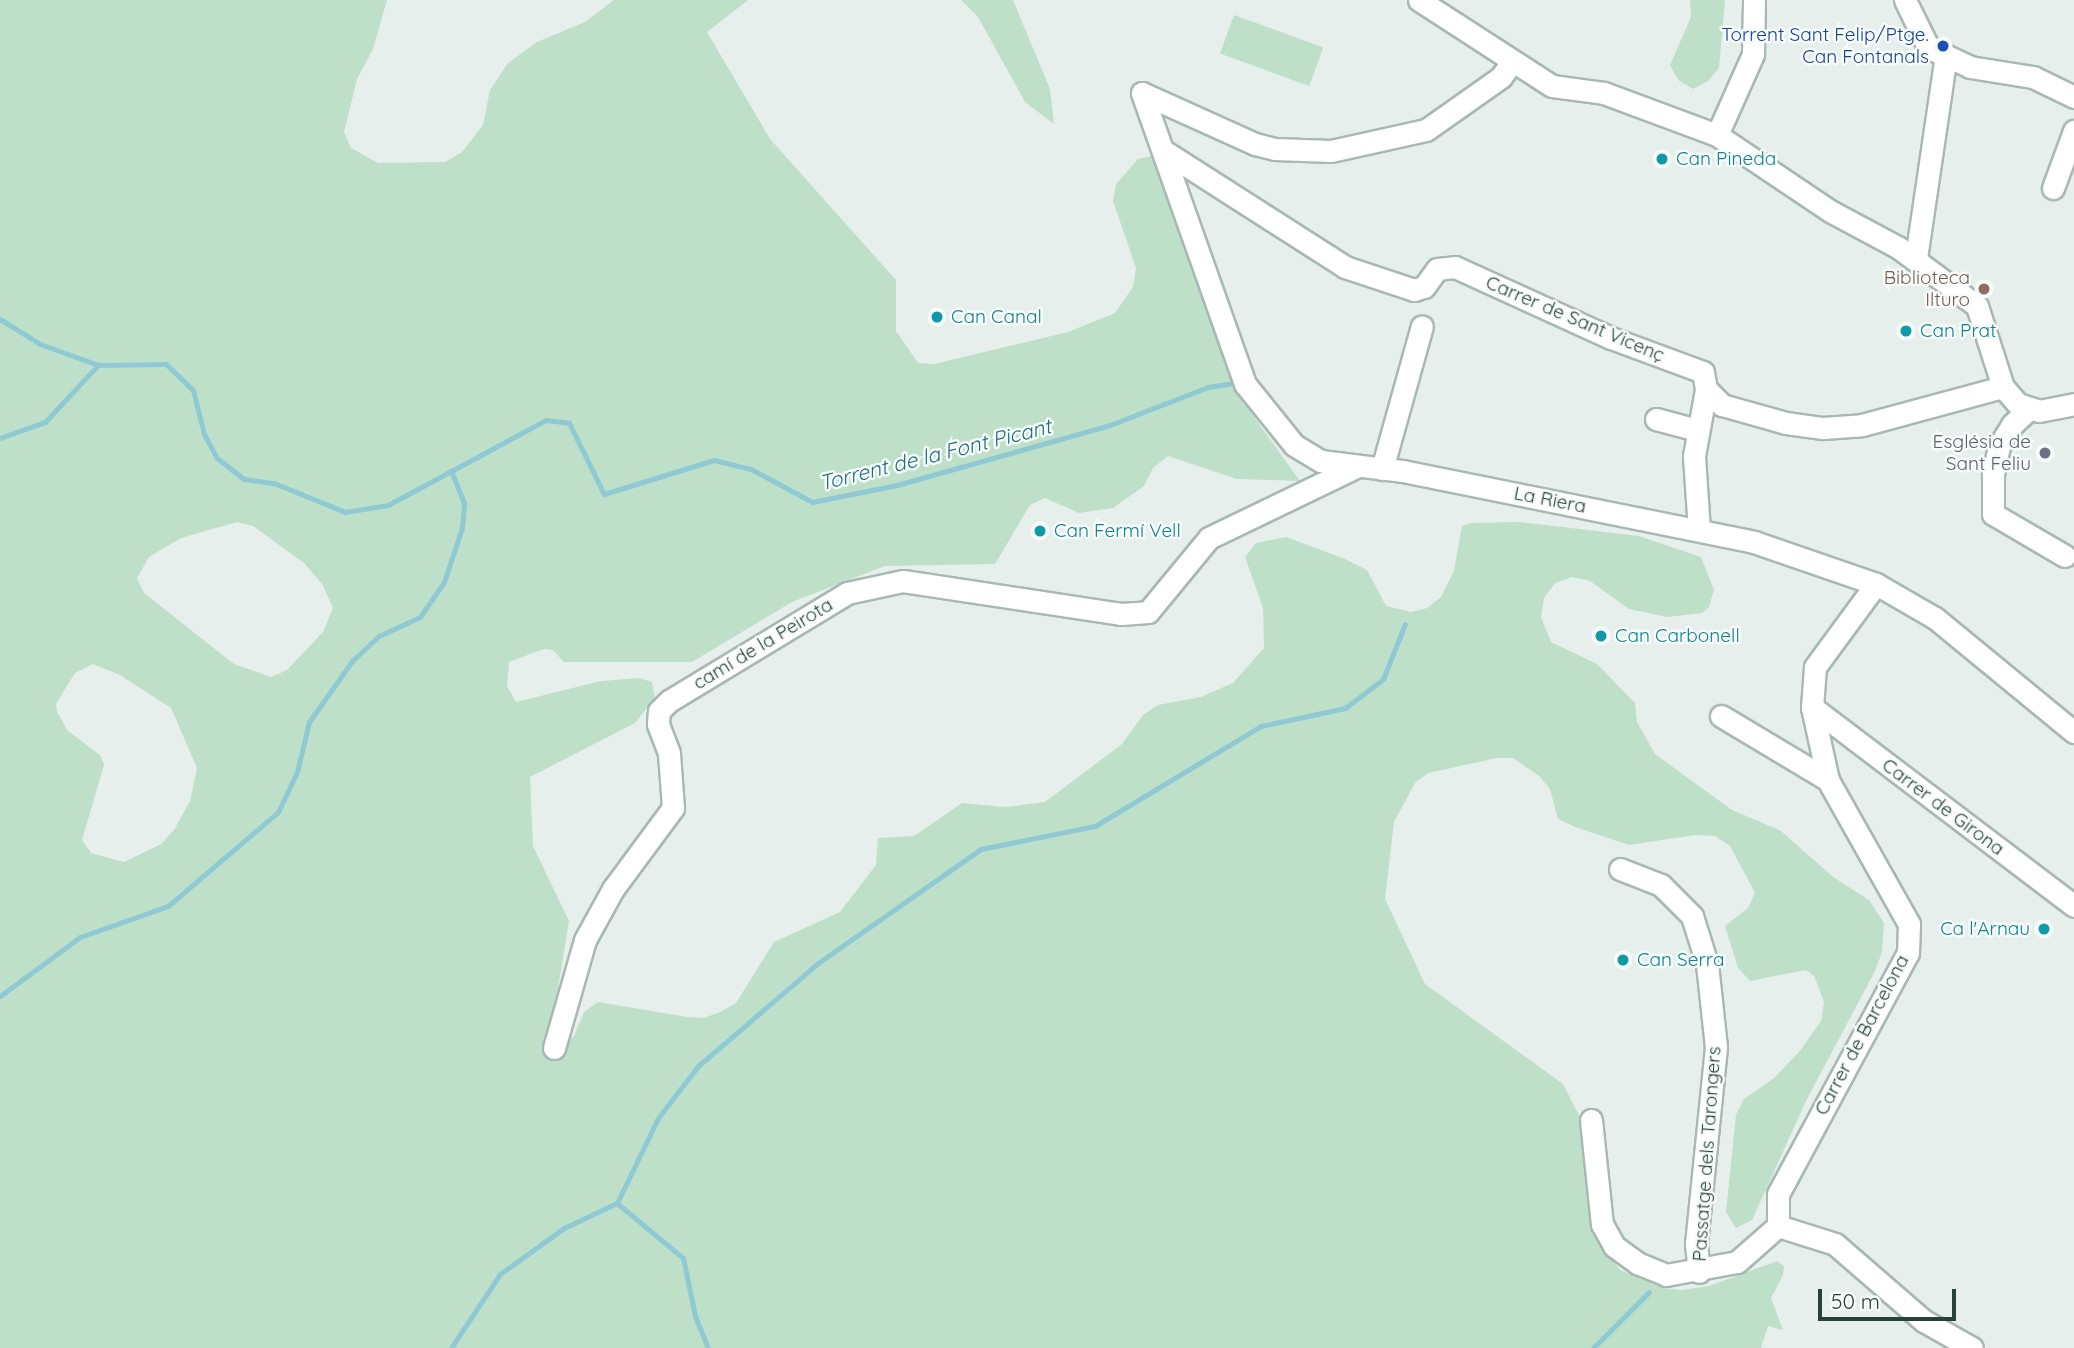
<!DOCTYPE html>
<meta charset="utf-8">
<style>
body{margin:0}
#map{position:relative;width:2074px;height:1348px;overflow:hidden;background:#e6efeb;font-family:Quicksand,sans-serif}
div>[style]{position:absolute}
.green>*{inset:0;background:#bfe0c8;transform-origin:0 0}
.stream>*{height:5px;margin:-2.5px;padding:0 2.5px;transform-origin:2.5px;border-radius:2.5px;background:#8ec9d4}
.roads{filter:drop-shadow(2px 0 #a8b8b2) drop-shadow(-2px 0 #a8b8b2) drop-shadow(0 2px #a8b8b2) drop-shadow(0 -2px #a8b8b2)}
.minor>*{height:21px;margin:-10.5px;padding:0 10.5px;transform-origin:10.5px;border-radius:10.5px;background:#fff}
.dots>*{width:19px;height:19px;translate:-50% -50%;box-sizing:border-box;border:4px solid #f7fbf9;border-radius:50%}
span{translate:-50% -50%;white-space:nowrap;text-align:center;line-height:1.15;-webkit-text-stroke:5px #f7fbf9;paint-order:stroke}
.transit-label{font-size:19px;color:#164399}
.right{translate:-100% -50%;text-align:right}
.culture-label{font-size:19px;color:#0d838f}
.left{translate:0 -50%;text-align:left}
.education-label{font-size:19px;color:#785e54}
.street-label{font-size:19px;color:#24423a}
.worship-label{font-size:19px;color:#5b616d}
.water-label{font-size:21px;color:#1c6f80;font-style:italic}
.scale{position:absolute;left:1818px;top:1289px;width:138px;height:32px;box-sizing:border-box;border:4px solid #24423a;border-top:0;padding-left:9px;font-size:21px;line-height:24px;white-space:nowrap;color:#24423a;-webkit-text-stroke:5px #f7fbf9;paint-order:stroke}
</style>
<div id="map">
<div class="green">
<i style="clip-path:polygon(evenodd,0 0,387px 0,373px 49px,357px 79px,344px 132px,351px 148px,378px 163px,445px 162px,462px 152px,483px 125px,490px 90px,508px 63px,537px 42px,585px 22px,614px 0,748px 0,707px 32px,770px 139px,896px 280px,896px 331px,918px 363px,934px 364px,1068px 332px,1115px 313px,1133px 287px,1136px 268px,1113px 201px,1116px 184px,1138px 159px,1157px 155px,1244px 403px,1300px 481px,1237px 479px,1168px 456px,1153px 468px,1144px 486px,1113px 508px,1079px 513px,1045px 498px,1030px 505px,995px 564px,885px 566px,792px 602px,692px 662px,564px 662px,553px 650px,544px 649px,509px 662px,507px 686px,516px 702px,601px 681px,639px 678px,652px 682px,655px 698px,635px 723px,530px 777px,533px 846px,569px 921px,550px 1038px,562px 1048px,574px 1036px,584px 1012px,598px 1002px,687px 1017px,704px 1018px,720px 1012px,736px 1003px,774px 942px,840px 912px,876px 865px,878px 838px,914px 836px,962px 803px,1005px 807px,1045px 802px,1122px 744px,1143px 715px,1158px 705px,1201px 697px,1233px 683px,1264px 648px,1263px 608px,1245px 557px,1256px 543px,1286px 537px,1345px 559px,1367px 570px,1386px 606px,1411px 612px,1427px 608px,1441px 597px,1454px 571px,1462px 526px,1470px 523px,1519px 522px,1639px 536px,1701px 557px,1714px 590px,1709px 607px,1702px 613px,1667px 617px,1629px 609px,1590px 581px,1572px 577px,1555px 583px,1544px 598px,1541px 617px,1551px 642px,1597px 664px,1635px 703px,1637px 722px,1655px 754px,1732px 810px,1781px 831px,1833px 877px,1869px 900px,1884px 923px,1882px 952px,1875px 971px,1806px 1101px,1752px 1220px,1736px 1228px,1726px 1212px,1736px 1115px,1744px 1099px,1774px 1078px,1800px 1051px,1821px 1021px,1824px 1002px,1814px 976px,1806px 970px,1750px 981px,1738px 968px,1725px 926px,1748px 908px,1755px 893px,1730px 846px,1715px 836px,1696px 835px,1629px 845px,1575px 827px,1558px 819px,1550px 789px,1539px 776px,1513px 758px,1497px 758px,1428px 773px,1415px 783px,1394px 822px,1385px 899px,1425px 984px,1563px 1084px,1586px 1129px,1596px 1239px,1620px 1270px,1663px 1288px,1682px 1290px,1709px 1286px,1777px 1261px,1784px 1266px,1783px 1275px,1771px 1298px,1783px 1330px,1768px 1326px,1761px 1348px,0 1348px,0 0,237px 522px,253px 526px,304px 563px,322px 584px,333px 608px,323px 632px,287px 670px,271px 677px,234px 664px,144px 593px,137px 578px,149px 557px,181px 538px,237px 522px,0 0,93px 664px,120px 675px,171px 708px,197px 768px,190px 801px,174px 830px,161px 844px,124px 862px,91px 853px,82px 840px,104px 765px,101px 756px,67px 730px,57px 711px,56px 704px,75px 673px,93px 664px)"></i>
<i style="clip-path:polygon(961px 0,1013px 0,1050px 89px,1054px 124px,1025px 102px,978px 17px)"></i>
<i style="clip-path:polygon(1690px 0,1725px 0,1719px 68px,1708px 81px,1693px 89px,1678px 80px,1670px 65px,1691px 17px)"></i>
<i style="left:1234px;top:15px;width:95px;height:41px;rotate:20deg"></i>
</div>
<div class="stream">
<i style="left:0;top:319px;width:47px;rotate:32deg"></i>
<i style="left:40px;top:344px;width:62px;rotate:19.9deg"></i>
<i style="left:98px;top:365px;width:68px;rotate:-0.8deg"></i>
<i style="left:166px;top:364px;width:37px;rotate:44deg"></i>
<i style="left:193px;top:390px;width:45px;rotate:76deg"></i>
<i style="left:204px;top:434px;width:27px;rotate:62deg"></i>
<i style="left:217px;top:458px;width:34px;rotate:38deg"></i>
<i style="left:244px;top:479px;width:30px;rotate:8deg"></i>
<i style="left:274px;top:483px;width:77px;rotate:22.2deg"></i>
<i style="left:345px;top:512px;width:44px;rotate:-9.2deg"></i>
<i style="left:388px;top:505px;width:179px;rotate:-28.3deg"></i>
<i style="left:546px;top:420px;width:23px;rotate:7deg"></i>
<i style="left:569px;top:423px;width:79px;rotate:63.8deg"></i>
<i style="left:604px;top:494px;width:115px;rotate:-17.2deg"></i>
<i style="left:714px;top:460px;width:38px;rotate:14deg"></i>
<i style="left:751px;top:469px;width:69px;rotate:28.4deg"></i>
<i style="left:812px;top:502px;width:87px;rotate:-11.3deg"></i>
<i style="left:897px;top:485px;width:221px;rotate:-15.7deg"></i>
<i style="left:1110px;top:425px;width:105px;rotate:-21.2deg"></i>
<i style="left:1208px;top:387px;width:26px;rotate:-9deg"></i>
<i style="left:0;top:438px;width:48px;rotate:-19.6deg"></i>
<i style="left:45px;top:422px;width:78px;rotate:-47.1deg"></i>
<i style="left:0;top:996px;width:99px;rotate:-36.4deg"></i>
<i style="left:80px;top:937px;width:93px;rotate:-19.4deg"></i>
<i style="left:168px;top:906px;width:145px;rotate:-40.5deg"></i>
<i style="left:278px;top:812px;width:44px;rotate:-64.6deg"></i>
<i style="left:297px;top:772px;width:51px;rotate:-76.5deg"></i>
<i style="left:309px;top:722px;width:75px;rotate:-54.8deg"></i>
<i style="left:352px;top:661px;width:37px;rotate:-43deg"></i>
<i style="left:379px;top:636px;width:45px;rotate:-24.9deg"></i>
<i style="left:420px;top:617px;width:42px;rotate:-55.6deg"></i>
<i style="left:444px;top:582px;width:57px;rotate:-71.6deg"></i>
<i style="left:462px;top:528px;width:25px;rotate:-85deg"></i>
<i style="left:464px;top:503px;width:35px;rotate:-112deg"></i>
<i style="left:617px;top:1203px;width:86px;rotate:39.8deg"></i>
<i style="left:683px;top:1258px;width:59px;rotate:78.3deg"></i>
<i style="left:695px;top:1316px;width:35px;rotate:68deg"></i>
<i style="left:451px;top:1348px;width:89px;rotate:-56.5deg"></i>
<i style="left:500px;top:1274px;width:79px;rotate:-35.7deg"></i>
<i style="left:564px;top:1228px;width:59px;rotate:-25.3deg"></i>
<i style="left:617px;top:1203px;width:94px;rotate:-64.2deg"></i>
<i style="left:658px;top:1118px;width:66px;rotate:-52.4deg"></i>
<i style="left:698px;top:1066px;width:158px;rotate:-40.6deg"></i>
<i style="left:818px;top:963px;width:199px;rotate:-35deg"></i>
<i style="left:981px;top:849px;width:116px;rotate:-11.4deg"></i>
<i style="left:1095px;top:826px;width:194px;rotate:-31.1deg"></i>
<i style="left:1261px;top:726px;width:86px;rotate:-12.1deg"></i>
<i style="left:1345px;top:708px;width:48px;rotate:-37.3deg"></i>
<i style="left:1383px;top:679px;width:59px;rotate:-68.2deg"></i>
<i style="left:1593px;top:1348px;width:79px;rotate:-45deg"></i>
</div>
<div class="roads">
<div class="minor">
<i style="left:1419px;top:0;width:158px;rotate:32.9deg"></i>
<i style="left:1552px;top:86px;width:52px;rotate:7.7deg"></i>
<i style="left:1604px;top:93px;width:121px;rotate:20.4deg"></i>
<i style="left:1717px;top:135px;width:136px;rotate:33.9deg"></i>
<i style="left:1830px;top:211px;width:78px;rotate:28.2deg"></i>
<i style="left:1899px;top:248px;width:97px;rotate:36.6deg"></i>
<i style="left:1977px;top:306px;width:85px;rotate:72.2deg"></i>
<i style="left:2003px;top:387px;width:23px;rotate:49deg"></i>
<i style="left:2018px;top:404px;width:22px;rotate:18deg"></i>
<i style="left:2039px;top:411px;width:36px;rotate:-11deg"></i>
<i style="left:1905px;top:0;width:50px;rotate:63.9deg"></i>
<i style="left:1927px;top:45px;width:11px;rotate:34deg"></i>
<i style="left:1936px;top:51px;width:38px;rotate:25deg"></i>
<i style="left:1970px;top:67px;width:64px;rotate:9deg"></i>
<i style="left:2033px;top:77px;width:46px;rotate:26deg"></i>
<i style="left:1142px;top:93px;width:309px;rotate:70.5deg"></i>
<i style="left:1245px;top:384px;width:78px;rotate:51.2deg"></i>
<i style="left:1294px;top:445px;width:31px;rotate:31deg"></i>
<i style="left:1321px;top:461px;width:83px;rotate:7deg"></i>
<i style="left:1403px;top:471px;width:358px;rotate:11.4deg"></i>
<i style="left:1754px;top:542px;width:129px;rotate:19deg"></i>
<i style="left:1876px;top:584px;width:68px;rotate:30deg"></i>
<i style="left:1935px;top:618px;width:180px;rotate:39.4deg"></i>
<i style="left:1142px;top:93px;width:124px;rotate:24.3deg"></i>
<i style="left:1255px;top:144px;width:21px;rotate:14deg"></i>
<i style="left:1275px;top:149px;width:56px;rotate:2deg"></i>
<i style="left:1331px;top:151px;width:97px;rotate:-12.5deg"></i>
<i style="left:1426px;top:130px;width:92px;rotate:-35.2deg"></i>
<i style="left:1501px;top:77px;width:17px;rotate:-54deg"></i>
<i style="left:1717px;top:135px;width:89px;rotate:-66deg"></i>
<i style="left:1753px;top:54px;width:54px;rotate:-88.9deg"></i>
<i style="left:1167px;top:153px;width:211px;rotate:32.6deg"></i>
<i style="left:1345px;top:267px;width:73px;rotate:18.4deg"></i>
<i style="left:1414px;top:290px;width:10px;rotate:-17deg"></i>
<i style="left:1424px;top:287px;width:22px;rotate:-54deg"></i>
<i style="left:1437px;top:269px;width:18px;rotate:-6deg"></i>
<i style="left:1455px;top:267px;width:171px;rotate:24.5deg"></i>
<i style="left:1611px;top:338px;width:98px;rotate:20.3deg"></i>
<i style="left:1703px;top:372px;width:17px;rotate:80deg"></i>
<i style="left:1706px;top:389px;width:23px;rotate:45deg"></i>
<i style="left:1722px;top:405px;width:66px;rotate:15.7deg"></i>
<i style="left:1786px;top:423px;width:37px;rotate:8deg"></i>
<i style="left:1823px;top:428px;width:39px;rotate:-4deg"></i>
<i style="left:1862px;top:425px;width:146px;rotate:-15.1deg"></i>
<i style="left:2053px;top:188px;width:61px;rotate:-69.8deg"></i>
<i style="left:1916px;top:258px;width:204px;rotate:-81.6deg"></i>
<i style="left:2030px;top:408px;width:25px;rotate:137deg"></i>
<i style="left:2012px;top:425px;width:25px;rotate:122deg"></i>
<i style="left:1999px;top:446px;width:30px;rotate:102deg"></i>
<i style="left:1993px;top:475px;width:39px;rotate:90deg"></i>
<i style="left:1993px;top:514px;width:83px;rotate:30.3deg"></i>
<i style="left:1656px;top:419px;width:42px;rotate:15deg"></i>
<i style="left:1382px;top:469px;width:148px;rotate:-74.4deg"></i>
<i style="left:1699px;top:530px;width:74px;rotate:-93.9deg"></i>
<i style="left:1694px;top:456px;width:68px;rotate:-79.8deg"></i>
<i style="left:1812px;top:707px;width:329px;rotate:37.2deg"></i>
<i style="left:1721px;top:716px;width:125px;rotate:30.9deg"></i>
<i style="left:1620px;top:869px;width:44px;rotate:21.3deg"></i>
<i style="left:1661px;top:885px;width:44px;rotate:45deg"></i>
<i style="left:1692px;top:916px;width:50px;rotate:72.6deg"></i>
<i style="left:1707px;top:964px;width:83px;rotate:83.8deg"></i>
<i style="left:1716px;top:1047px;width:198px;rotate:95.8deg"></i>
<i style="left:1696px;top:1244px;width:28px;rotate:84deg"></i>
<i style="left:554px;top:1048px;width:112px;rotate:-74deg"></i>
<i style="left:585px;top:940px;width:58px;rotate:-61.2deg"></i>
<i style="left:613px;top:889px;width:101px;rotate:-53.5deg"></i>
<i style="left:673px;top:808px;width:55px;rotate:-94.2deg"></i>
<i style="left:669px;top:753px;width:31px;rotate:-111deg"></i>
<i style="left:658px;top:724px;width:13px;rotate:-86deg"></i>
<i style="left:659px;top:711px;width:14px;rotate:-45deg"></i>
<i style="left:669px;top:701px;width:208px;rotate:-31.2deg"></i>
<i style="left:847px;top:593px;width:57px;rotate:-12.1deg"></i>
<i style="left:903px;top:581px;width:220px;rotate:8.6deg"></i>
<i style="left:1121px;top:614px;width:27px;rotate:-4deg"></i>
<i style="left:1148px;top:612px;width:96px;rotate:-50.5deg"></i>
<i style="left:1209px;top:538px;width:163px;rotate:-25.8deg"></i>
<i style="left:1591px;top:1120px;width:105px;rotate:84deg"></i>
<i style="left:1602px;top:1224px;width:25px;rotate:61deg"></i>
<i style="left:1614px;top:1246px;width:29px;rotate:36deg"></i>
<i style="left:1637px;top:1263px;width:31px;rotate:22deg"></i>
<i style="left:1666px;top:1275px;width:72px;rotate:-10.4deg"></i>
<i style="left:1737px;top:1262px;width:55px;rotate:-41.3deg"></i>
<i style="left:1778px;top:1226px;width:32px;rotate:-90deg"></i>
<i style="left:1778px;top:1194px;width:274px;rotate:-61.7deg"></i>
<i style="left:1908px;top:953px;width:29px;rotate:-88deg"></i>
<i style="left:1909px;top:924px;width:165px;rotate:-119.4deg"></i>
<i style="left:1828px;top:780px;width:75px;rotate:-102.4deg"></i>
<i style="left:1812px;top:707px;width:40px;rotate:-85.7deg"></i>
<i style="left:1815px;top:667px;width:103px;rotate:-53.7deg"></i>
<i style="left:1778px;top:1226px;width:60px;rotate:17.5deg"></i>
<i style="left:1835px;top:1244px;width:118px;rotate:40.9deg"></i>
<i style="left:1924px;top:1321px;width:55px;rotate:29.4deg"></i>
</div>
</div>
<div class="dots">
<i style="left:1943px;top:46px;background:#1a4fb4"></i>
<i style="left:1662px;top:159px;background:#0f9aa8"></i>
<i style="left:1984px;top:289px;background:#8d6e63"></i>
<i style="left:937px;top:317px;background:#0f9aa8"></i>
<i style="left:1906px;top:331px;background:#0f9aa8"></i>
<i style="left:2045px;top:453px;background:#6b7280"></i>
<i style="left:1040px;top:531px;background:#0f9aa8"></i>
<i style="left:1601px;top:636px;background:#0f9aa8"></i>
<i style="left:2044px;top:929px;background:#0f9aa8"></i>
<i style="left:1623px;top:960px;background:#0f9aa8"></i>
</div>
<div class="transit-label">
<span class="right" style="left:1929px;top:46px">Torrent Sant Felip/Ptge.<br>Can Fontanals</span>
</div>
<div class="culture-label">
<span class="left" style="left:1676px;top:159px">Can Pineda</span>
<span class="left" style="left:951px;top:317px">Can Canal</span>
<span class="left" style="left:1920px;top:331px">Can Prat</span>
<span class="left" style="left:1054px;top:531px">Can Fermí Vell</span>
<span class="left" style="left:1615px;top:636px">Can Carbonell</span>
<span class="right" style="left:2030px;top:929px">Ca l'Arnau</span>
<span class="left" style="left:1637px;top:960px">Can Serra</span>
</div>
<div class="education-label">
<span class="right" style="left:1970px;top:289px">Biblioteca<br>Ilturo</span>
</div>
<div class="street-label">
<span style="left:1575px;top:319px;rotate:23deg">Carrer de Sant Vicenç</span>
<span style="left:1550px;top:500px;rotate:11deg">La Riera</span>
<span style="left:763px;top:644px;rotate:-31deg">camí de la Peirota</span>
<span style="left:1943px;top:807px;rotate:37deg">Carrer de Girona</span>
<span style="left:1862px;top:1035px;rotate:-62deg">Carrer de Barcelona</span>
<span style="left:1707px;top:1154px;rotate:-86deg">Passatge dels Tarongers</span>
</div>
<div class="worship-label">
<span class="right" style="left:2031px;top:453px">Església de<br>Sant Feliu</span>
</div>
<div class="water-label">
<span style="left:935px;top:454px;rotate:-14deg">Torrent de la Font Picant</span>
</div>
<div class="scale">50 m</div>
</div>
